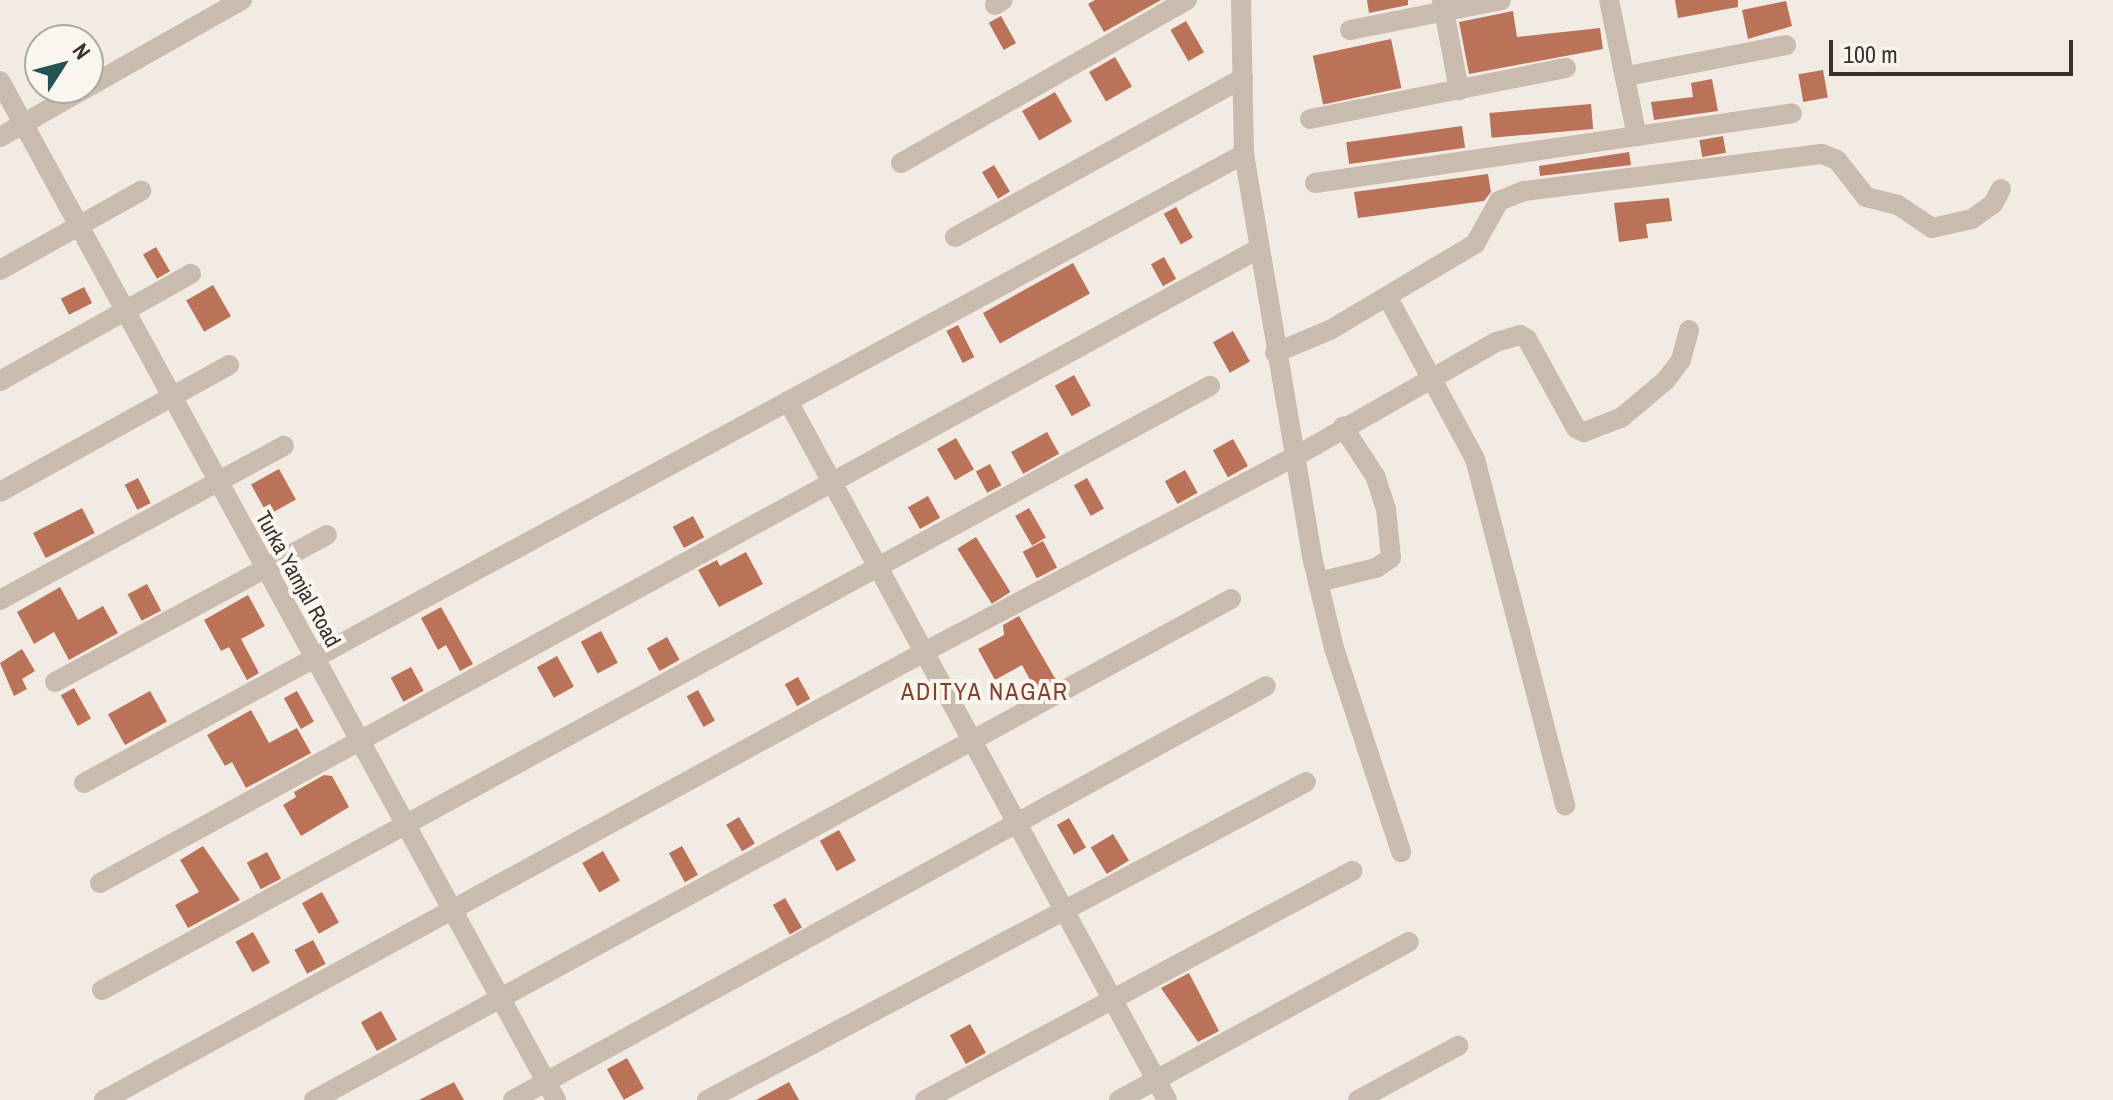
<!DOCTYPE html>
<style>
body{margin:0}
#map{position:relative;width:2113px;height:1100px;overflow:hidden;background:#f2ebe3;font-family:"Archivo Narrow",sans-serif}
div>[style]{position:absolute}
.building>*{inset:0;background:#ba7259;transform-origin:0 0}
.minor>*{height:20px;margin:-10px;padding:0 10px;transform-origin:10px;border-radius:10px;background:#c9bcaf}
span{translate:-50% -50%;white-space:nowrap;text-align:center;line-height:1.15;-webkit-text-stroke:8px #f9f5ef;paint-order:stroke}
.street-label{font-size:22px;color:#39312d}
.neighbourhood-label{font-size:24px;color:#80432e;letter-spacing:2px}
.north{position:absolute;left:24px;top:24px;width:80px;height:80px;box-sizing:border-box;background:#f9f5ef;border:2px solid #aca7a1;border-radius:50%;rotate:54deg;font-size:22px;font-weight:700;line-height:32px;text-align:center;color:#39312d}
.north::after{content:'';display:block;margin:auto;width:28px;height:36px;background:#265256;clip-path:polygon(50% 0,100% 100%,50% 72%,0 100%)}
.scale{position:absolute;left:1829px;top:40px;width:244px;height:36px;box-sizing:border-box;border:4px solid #39312d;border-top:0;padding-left:10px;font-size:24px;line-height:28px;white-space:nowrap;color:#39312d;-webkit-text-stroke:6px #f9f5ef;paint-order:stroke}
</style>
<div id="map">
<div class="building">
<i style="clip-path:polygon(1095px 0,1161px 0,1104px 32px,1088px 4px)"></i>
<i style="clip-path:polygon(1367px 0,1408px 0,1408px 5px,1369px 13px)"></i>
<i style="clip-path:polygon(1675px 0,1738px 0,1738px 7px,1678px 18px)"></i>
<i style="clip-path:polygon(1786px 1px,1792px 26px,1748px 39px,1742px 10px)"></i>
<i style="clip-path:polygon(1513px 11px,1517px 37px,1600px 28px,1603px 49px,1469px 74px,1459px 22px)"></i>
<i style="left:1001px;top:16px;width:31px;height:14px;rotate:61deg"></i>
<i style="left:1186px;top:21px;width:36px;height:18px;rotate:60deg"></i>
<i style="left:1391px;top:39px;width:50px;height:80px;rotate:78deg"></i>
<i style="left:1115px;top:57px;width:34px;height:30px;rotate:60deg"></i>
<i style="left:1823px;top:70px;width:28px;height:25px;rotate:80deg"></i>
<i style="clip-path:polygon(1712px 79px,1718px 111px,1654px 120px,1651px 102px,1693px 97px,1691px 83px)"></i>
<i style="left:1055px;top:92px;width:34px;height:38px;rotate:60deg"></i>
<i style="left:1591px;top:104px;width:25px;height:102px;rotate:85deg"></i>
<i style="left:1462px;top:126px;width:22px;height:117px;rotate:82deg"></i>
<i style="left:1723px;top:136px;width:17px;height:24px;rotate:80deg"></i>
<i style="clip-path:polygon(1629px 152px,1631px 165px,1540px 176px,1539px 166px)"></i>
<i style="left:994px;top:165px;width:31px;height:14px;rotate:59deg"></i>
<i style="clip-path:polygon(1488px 174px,1491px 192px,1484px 201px,1358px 218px,1354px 192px)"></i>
<i style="clip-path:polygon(1669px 198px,1672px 221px,1646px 224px,1648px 238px,1619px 242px,1614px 203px)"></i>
<i style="left:1176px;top:207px;width:35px;height:14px;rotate:61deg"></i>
<i style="left:156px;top:247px;width:28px;height:15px;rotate:60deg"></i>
<i style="left:1164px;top:257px;width:25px;height:15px;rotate:61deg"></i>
<i style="left:1073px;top:263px;width:35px;height:103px;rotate:61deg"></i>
<i style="left:213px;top:285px;width:36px;height:31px;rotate:60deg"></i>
<i style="left:84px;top:287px;width:18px;height:26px;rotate:63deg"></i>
<i style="left:958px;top:325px;width:36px;height:13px;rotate:63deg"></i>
<i style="left:1233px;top:331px;width:35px;height:23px;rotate:61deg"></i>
<i style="left:1074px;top:375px;width:35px;height:22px;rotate:61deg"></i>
<i style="left:1047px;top:432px;width:25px;height:41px;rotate:61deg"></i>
<i style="left:956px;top:438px;width:36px;height:22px;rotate:60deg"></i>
<i style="left:1233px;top:439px;width:31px;height:23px;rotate:61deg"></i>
<i style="left:990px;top:464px;width:24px;height:16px;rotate:62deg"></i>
<i style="left:279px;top:469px;width:35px;height:32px;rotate:61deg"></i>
<i style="left:1185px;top:470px;width:26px;height:23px;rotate:61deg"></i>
<i style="left:138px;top:478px;width:28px;height:15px;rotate:63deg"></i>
<i style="left:1087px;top:478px;width:35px;height:15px;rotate:61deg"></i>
<i style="left:928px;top:496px;width:25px;height:23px;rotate:61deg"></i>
<i style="left:82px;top:508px;width:28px;height:55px;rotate:63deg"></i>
<i style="left:1029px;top:508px;width:34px;height:16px;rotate:60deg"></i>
<i style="left:693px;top:516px;width:24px;height:23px;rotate:62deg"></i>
<i style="left:976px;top:537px;width:65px;height:22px;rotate:58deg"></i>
<i style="left:1043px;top:541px;width:30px;height:23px;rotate:62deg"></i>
<i style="clip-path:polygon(746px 552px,763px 584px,719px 607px,698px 570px,717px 560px,720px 566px)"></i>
<i style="left:147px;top:584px;width:30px;height:22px;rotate:62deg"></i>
<i style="clip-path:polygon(60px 587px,78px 620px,103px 606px,118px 633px,69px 660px,54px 632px,34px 644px,17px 612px)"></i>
<i style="clip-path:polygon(248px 595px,265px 626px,241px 639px,259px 673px,247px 680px,229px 647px,221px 651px,204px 620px)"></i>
<i style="clip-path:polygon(441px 607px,473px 664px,460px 671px,446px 645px,438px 650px,421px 618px)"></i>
<i style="clip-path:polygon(1019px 616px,1056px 680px,1036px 691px,1022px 665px,995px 680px,978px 649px,1004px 635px,1003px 625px)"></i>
<i style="left:601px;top:631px;width:36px;height:23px;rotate:62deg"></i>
<i style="left:667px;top:637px;width:26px;height:23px;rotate:61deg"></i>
<i style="clip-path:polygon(22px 649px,35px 671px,22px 679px,27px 689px,14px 696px,0 663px)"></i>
<i style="left:557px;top:656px;width:35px;height:23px;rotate:61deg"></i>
<i style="left:411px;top:667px;width:27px;height:23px;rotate:62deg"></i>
<i style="left:798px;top:677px;width:25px;height:15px;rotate:61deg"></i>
<i style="left:74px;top:688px;width:35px;height:15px;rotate:61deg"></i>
<i style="left:698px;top:690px;width:35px;height:13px;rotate:61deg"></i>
<i style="left:150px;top:691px;width:35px;height:48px;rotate:61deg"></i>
<i style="left:297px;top:691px;width:35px;height:15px;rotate:61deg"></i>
<i style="clip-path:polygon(251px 710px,269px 743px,297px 728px,311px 753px,246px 788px,232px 762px,225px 766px,207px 735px)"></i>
<i style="clip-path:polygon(324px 775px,332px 776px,349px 807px,301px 836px,283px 805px,296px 797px,294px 792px)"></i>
<i style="left:739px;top:817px;width:31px;height:15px;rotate:59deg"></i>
<i style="left:1069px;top:818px;width:34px;height:14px;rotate:60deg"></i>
<i style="left:839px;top:830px;width:35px;height:22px;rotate:61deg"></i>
<i style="left:1113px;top:834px;width:31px;height:26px;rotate:59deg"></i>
<i style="clip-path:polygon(203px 846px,240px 900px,188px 928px,175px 905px,199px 892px,180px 860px)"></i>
<i style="left:682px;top:846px;width:33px;height:15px;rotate:61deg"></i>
<i style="left:603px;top:851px;width:34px;height:24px;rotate:60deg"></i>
<i style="left:267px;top:852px;width:30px;height:23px;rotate:62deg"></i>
<i style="left:322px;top:892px;width:35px;height:23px;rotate:61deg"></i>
<i style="left:785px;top:898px;width:34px;height:14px;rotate:60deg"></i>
<i style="left:253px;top:932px;width:35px;height:20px;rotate:61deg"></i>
<i style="left:313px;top:940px;width:27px;height:21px;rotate:62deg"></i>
<i style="clip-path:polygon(1189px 973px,1219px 1031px,1198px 1042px,1161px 988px)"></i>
<i style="left:381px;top:1011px;width:33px;height:23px;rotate:61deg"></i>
<i style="left:970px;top:1024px;width:33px;height:23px;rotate:61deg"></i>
<i style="left:627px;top:1058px;width:35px;height:23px;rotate:61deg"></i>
<i style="clip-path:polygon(454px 1082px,464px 1100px,419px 1100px)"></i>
<i style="clip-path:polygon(789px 1082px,799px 1100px,756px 1100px)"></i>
</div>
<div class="minor">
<i style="left:1241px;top:0;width:154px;rotate:88.9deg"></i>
<i style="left:1244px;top:154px;width:409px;rotate:80.4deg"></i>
<i style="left:1312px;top:557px;width:94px;rotate:76.4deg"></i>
<i style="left:1334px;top:648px;width:215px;rotate:71.8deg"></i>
<i style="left:1442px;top:0;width:92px;rotate:79.3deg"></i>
<i style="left:1609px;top:0;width:139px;rotate:78.4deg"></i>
<i style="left:995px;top:5px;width:9px;rotate:-32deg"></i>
<i style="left:1350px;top:30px;width:154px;rotate:-11.2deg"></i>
<i style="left:1627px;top:76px;width:162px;rotate:-11deg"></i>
<i style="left:0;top:81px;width:1161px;rotate:61.38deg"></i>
<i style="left:88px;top:87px;width:177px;rotate:-29.5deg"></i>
<i style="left:1310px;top:119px;width:261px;rotate:-11.3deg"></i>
<i style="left:0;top:137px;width:99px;rotate:-29.7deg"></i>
<i style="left:901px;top:163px;width:329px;rotate:-29.7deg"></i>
<i style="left:1315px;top:183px;width:482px;rotate:-8.3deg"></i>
<i style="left:955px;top:237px;width:329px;rotate:-28.9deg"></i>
<i style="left:0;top:270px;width:162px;rotate:-29.3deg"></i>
<i style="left:1388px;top:298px;width:183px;rotate:61.6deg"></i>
<i style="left:1475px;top:459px;width:358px;rotate:75.4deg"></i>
<i style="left:1275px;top:353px;width:60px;rotate:-22.7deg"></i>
<i style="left:1330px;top:330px;width:169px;rotate:-30.7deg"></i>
<i style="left:1475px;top:244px;width:49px;rotate:-60.8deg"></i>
<i style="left:1499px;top:201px;width:27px;rotate:-22deg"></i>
<i style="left:1524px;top:191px;width:300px;rotate:-7.1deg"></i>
<i style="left:1822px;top:154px;width:16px;rotate:22deg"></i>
<i style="left:1837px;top:160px;width:47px;rotate:51.9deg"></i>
<i style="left:1866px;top:197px;width:33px;rotate:14deg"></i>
<i style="left:1898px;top:205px;width:41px;rotate:34.1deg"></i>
<i style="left:1932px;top:228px;width:41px;rotate:-12.7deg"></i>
<i style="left:1972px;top:219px;width:26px;rotate:-36deg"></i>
<i style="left:1993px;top:204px;width:17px;rotate:-62deg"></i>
<i style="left:0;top:381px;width:219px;rotate:-29.3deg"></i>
<i style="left:788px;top:401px;width:795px;rotate:61.53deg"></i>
<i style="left:0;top:492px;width:262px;rotate:-29deg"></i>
<i style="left:1318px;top:582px;width:60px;rotate:-13.6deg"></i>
<i style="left:1376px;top:568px;width:18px;rotate:-34deg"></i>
<i style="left:1391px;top:558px;width:49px;rotate:-95.8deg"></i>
<i style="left:1386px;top:509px;width:35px;rotate:-108deg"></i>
<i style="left:1375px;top:476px;width:59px;rotate:-123.1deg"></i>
<i style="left:0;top:600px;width:323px;rotate:-28.5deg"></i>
<i style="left:55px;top:682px;width:309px;rotate:-28.4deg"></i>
<i style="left:84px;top:783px;width:1320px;rotate:-28.47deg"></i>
<i style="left:100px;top:883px;width:1320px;rotate:-28.7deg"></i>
<i style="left:102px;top:990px;width:1262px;rotate:-28.6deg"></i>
<i style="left:104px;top:1100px;width:934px;rotate:-28.65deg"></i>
<i style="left:924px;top:652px;width:423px;rotate:-27.8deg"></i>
<i style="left:1298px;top:455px;width:228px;rotate:-29.7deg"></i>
<i style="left:1496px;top:342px;width:25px;rotate:-16deg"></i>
<i style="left:1520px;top:335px;width:8px;rotate:30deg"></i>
<i style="left:1527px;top:339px;width:102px;rotate:61.2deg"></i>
<i style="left:1576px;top:428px;width:9px;rotate:27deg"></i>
<i style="left:1584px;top:432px;width:40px;rotate:-21deg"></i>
<i style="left:1621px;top:418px;width:59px;rotate:-40.2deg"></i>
<i style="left:1666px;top:380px;width:25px;rotate:-53deg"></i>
<i style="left:1681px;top:360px;width:31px;rotate:-75deg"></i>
<i style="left:314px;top:1100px;width:1045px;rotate:-28.65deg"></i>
<i style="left:513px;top:1100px;width:859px;rotate:-28.8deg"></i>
<i style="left:707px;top:1100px;width:678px;rotate:-27.96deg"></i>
<i style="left:925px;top:1100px;width:485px;rotate:-28.2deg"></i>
<i style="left:1119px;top:1100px;width:330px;rotate:-28.6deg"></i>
<i style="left:1358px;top:1100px;width:114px;rotate:-28.4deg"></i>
</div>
<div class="street-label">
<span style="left:298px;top:579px;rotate:61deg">Turka Yamjal Road</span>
</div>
<div class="neighbourhood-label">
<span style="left:985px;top:692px">ADITYA NAGAR</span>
</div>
<div class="north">N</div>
<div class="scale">100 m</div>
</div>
